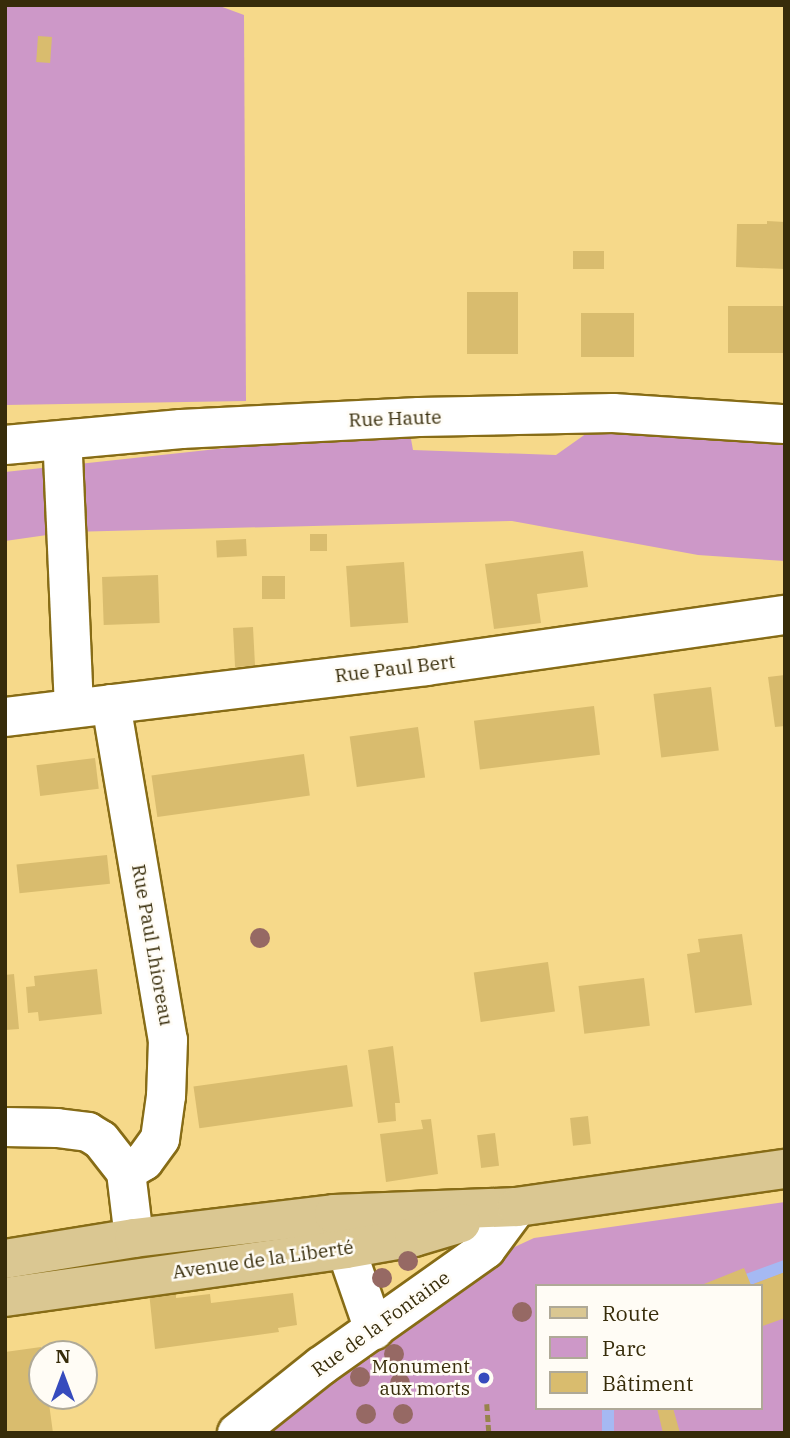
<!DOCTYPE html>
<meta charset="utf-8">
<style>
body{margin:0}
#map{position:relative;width:790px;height:1438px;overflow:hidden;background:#f6d98a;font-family:"IBM Plex Serif",serif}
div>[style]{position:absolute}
.green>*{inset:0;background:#cd98c8}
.stream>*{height:12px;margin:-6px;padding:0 6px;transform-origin:6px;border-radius:6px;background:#a5b9f3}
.building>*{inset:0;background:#d9bc6e;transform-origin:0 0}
.path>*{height:4.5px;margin-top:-2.25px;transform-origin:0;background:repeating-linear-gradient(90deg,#97834b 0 7px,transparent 0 10.5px)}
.roads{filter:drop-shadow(2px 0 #876c16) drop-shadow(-2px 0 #876c16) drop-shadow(0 2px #876c16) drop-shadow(0 -2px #876c16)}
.minor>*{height:38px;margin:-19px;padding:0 19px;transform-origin:19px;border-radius:19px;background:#fff}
.major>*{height:38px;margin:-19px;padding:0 19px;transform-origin:19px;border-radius:19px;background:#dac792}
.trees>*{width:20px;height:20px;margin:-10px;border-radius:50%;background:#966964}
.dots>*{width:19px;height:19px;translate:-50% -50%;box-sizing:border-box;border:4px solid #fffcf5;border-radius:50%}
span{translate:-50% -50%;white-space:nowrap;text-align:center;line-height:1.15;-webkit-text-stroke:5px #fffcf5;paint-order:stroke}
.street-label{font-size:19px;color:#372c0a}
.poi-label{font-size:19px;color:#372c0a}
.right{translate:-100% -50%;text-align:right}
.frame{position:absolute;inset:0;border:7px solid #372c0a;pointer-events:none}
.legend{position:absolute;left:535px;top:1284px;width:228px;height:126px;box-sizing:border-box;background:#fffcf5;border:2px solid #afa997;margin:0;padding:9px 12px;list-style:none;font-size:21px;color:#372c0a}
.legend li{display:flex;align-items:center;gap:14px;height:35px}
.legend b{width:35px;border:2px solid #afa997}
.north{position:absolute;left:28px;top:1340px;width:70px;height:70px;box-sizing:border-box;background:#fffcf5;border:2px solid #afa997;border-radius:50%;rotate:0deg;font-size:19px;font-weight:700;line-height:28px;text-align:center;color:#372c0a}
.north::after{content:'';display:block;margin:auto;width:24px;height:32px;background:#364bbd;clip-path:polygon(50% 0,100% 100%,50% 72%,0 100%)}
</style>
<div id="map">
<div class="green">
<i style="clip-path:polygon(5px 5px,217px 5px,244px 15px,246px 401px,5px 405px)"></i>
<i style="clip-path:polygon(597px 426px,785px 438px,785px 561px,698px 555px,512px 521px,68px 532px,5px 541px,5px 472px,409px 428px,413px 450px,556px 455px)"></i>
<i style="clip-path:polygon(evenodd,785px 1202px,785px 1433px,269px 1433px,366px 1354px,495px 1256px,534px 1238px,785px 1202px,536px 1286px,760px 1286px,760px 1408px,536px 1408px,536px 1286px)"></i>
</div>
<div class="stream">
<i style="left:736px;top:1284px;width:52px;rotate:-20.2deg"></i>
<i style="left:608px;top:1433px;width:25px;rotate:-90deg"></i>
</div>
<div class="building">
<i style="left:38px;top:36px;width:14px;height:26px;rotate:4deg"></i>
<i style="clip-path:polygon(767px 221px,785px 222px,785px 269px,736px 267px,737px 224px,767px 224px)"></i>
<i style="left:604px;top:251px;width:18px;height:31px;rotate:90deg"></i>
<i style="left:467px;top:292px;width:51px;height:62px"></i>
<i style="left:728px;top:306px;width:57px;height:47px"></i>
<i style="left:634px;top:313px;width:44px;height:53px;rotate:90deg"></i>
<i style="left:310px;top:534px;width:17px;height:17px"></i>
<i style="left:246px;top:539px;width:17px;height:30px;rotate:87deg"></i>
<i style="clip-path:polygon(583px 551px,588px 587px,537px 594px,541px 623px,494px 629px,485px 564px)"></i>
<i style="left:404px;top:562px;width:61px;height:58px;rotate:86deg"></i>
<i style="left:158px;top:575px;width:48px;height:56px;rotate:88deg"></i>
<i style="left:262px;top:576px;width:23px;height:23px"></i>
<i style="left:253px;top:627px;width:39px;height:20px;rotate:87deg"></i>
<i style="clip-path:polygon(785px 675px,785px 726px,775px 727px,768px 677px)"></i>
<i style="left:711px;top:687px;width:64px;height:58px;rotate:83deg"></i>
<i style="left:594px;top:706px;width:49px;height:121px;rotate:83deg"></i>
<i style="left:418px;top:727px;width:51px;height:69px;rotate:82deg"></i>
<i style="left:304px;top:754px;width:42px;height:154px;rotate:82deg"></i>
<i style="left:95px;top:758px;width:31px;height:59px;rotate:83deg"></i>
<i style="left:107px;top:855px;width:29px;height:91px;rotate:84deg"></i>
<i style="clip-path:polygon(742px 934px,752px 1005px,695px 1013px,687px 954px,700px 952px,698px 939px)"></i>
<i style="left:548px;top:962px;width:50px;height:75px;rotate:82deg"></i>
<i style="clip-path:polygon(97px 969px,102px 1014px,39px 1021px,38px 1012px,28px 1013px,26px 987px,35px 986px,34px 976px)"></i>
<i style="clip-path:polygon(14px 974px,19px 1029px,5px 1030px,5px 975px)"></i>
<i style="left:644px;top:978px;width:48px;height:66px;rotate:83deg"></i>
<i style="clip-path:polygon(393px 1046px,400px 1103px,395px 1103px,396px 1121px,378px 1123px,368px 1050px)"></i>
<i style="left:347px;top:1065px;width:42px;height:155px;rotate:82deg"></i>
<i style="left:588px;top:1116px;width:28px;height:18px;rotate:84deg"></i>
<i style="clip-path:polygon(431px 1119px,438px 1174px,386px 1182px,380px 1134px,423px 1129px,421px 1120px)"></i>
<i style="left:495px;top:1133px;width:33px;height:18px;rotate:83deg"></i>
<i style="clip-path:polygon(744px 1268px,751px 1285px,785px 1272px,785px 1318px,760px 1327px,760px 1286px,699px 1286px)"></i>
<i style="clip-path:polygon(176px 1289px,176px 1298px,210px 1294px,211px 1303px,293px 1293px,297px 1325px,278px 1328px,279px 1332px,155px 1349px,149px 1292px)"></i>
<i style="clip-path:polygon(41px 1347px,42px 1396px,48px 1396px,53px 1433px,5px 1433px,5px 1352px)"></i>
<i style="clip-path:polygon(657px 1408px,673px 1408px,680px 1433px,663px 1433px)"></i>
</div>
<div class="path">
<i style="left:487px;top:1404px;width:29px;rotate:86deg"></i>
</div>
<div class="roads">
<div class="minor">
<i style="left:5px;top:445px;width:177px;rotate:-5.2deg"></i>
<i style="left:181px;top:429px;width:238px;rotate:-2.9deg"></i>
<i style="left:419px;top:417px;width:194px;rotate:-1.2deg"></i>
<i style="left:613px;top:413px;width:172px;rotate:3.7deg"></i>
<i style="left:63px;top:456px;width:252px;rotate:87.5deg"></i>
<i style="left:111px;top:704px;width:341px;rotate:80.4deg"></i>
<i style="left:168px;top:1040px;width:56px;rotate:92deg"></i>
<i style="left:166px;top:1096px;width:43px;rotate:97.9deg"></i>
<i style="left:160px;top:1139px;width:27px;rotate:126deg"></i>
<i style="left:144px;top:1161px;width:21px;rotate:149deg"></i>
<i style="left:5px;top:717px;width:424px;rotate:-6.9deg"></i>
<i style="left:426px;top:666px;width:363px;rotate:-8.1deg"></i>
<i style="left:5px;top:1127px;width:52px;rotate:1.1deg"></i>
<i style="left:57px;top:1128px;width:31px;rotate:7deg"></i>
<i style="left:88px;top:1132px;width:15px;rotate:32deg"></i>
<i style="left:101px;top:1140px;width:41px;rotate:52deg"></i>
<i style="left:126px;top:1172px;width:66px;rotate:83.1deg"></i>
<i style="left:346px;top:1249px;width:86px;rotate:70.9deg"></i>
<i style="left:237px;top:1433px;width:107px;rotate:-38.6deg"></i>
<i style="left:321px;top:1366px;width:202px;rotate:-35.3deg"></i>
<i style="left:486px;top:1249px;width:52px;rotate:-53.6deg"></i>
</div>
<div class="major">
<i style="left:5px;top:1259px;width:131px;rotate:-9.2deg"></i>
<i style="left:134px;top:1238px;width:201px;rotate:-6.8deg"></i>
<i style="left:334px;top:1214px;width:183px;rotate:-2.2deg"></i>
<i style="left:517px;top:1207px;width:271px;rotate:-8.1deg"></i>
<i style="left:5px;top:1297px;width:344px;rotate:-8deg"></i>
<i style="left:346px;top:1249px;width:69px;rotate:-10deg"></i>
<i style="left:414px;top:1237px;width:49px;rotate:-16.6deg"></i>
</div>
</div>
<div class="trees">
<i style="left:260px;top:938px"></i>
<i style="left:408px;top:1261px"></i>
<i style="left:382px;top:1278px"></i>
<i style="left:522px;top:1312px"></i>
<i style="left:394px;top:1354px"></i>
<i style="left:360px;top:1377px"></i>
<i style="left:400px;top:1383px"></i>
<i style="left:366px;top:1414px"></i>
<i style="left:403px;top:1414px"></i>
</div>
<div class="dots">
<i style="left:484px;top:1378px;background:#364bbd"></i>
</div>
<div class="street-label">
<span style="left:395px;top:419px;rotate:-2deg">Rue Haute</span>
<span style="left:395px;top:669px;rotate:-7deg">Rue Paul Bert</span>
<span style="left:152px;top:945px;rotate:80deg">Rue Paul Lhioreau</span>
<span style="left:263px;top:1260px;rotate:-8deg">Avenue de la Liberté</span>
<span style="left:381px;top:1324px;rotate:-36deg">Rue de la Fontaine</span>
</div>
<div class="poi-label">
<span class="right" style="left:470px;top:1378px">Monument<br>aux morts</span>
</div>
<div class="frame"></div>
<ul class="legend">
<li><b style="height:9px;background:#dac792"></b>Route</li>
<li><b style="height:19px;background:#cd98c8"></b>Parc</li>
<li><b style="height:19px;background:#d9bc6e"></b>Bâtiment</li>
</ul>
<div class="north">N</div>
</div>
